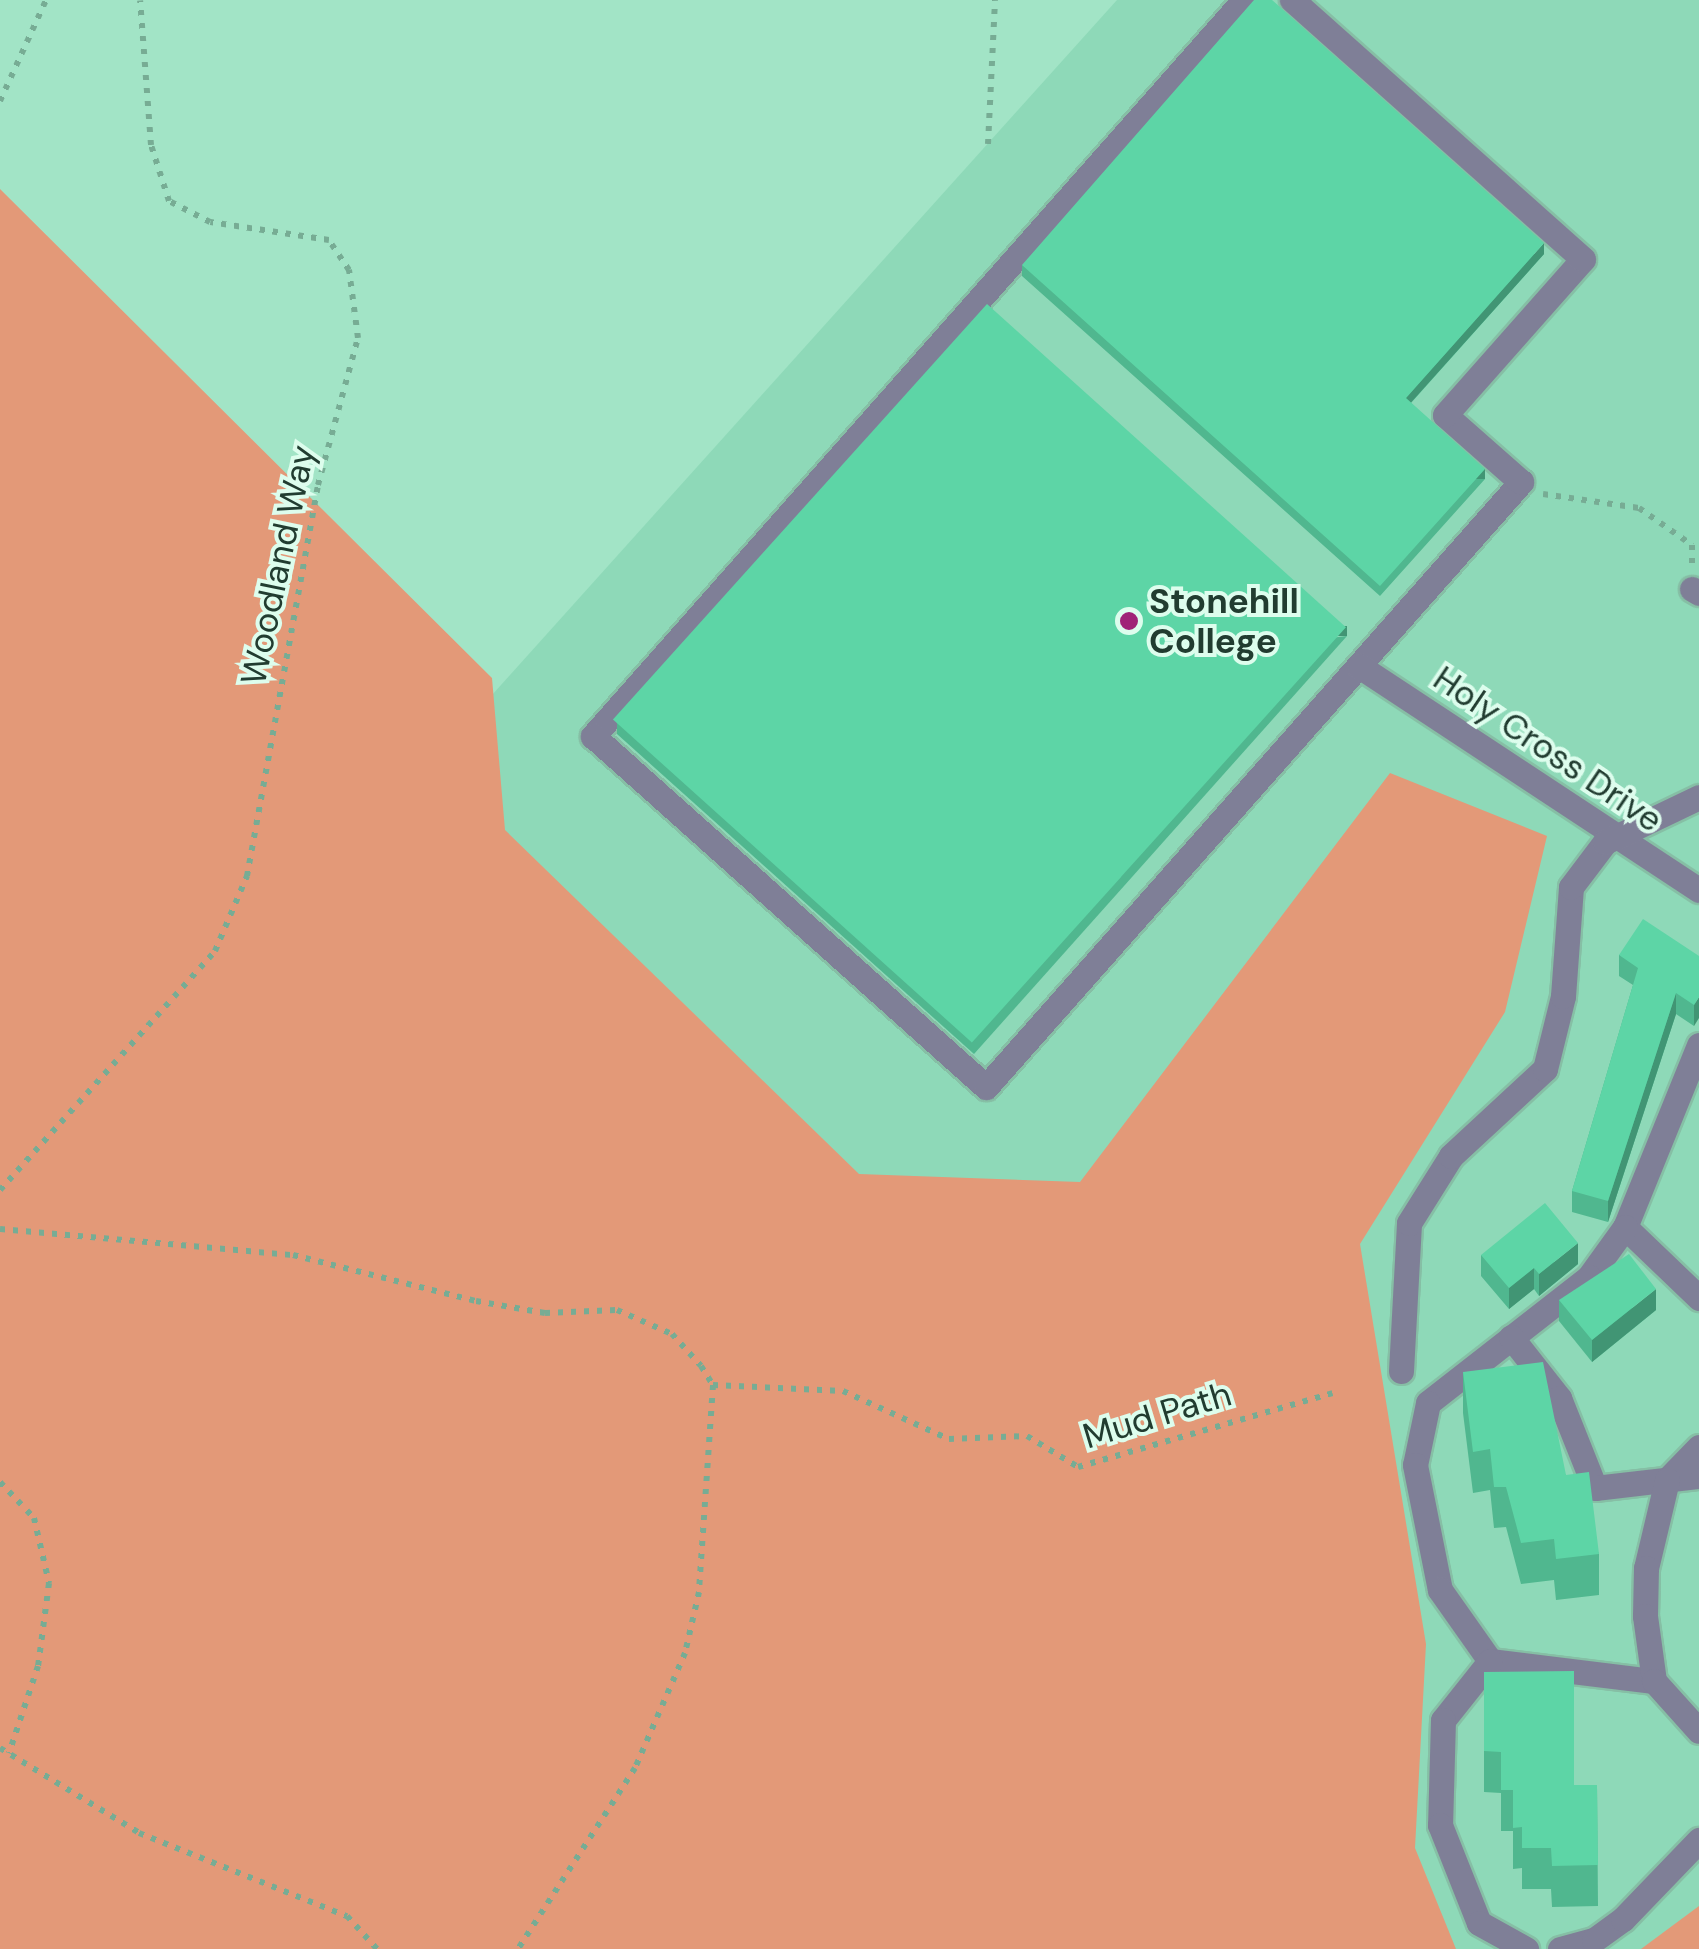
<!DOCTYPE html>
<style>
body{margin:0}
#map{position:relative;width:1699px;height:1949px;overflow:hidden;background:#a2e4c6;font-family:"DM Sans",sans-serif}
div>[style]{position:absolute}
.built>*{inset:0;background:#8ed9b8}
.green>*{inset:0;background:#e39978}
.path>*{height:6px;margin-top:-3px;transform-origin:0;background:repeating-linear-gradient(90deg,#77ac94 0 5px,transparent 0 13px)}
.roads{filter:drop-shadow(2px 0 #86bfa5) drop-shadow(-2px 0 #86bfa5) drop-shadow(0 2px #86bfa5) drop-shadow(0 -2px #86bfa5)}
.minor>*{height:25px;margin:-12.5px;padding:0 12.5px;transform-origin:12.5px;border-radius:12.5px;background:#7f7f97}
.wall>*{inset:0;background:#50b78f}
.shaded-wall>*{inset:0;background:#419574;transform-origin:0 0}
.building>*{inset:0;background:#5dd5a6;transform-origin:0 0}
.dots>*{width:28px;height:28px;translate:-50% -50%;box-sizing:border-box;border:5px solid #ddfded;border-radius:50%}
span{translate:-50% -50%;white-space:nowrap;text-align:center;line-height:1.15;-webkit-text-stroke:8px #ddfded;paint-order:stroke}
.street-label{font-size:35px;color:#213c30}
.poi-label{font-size:35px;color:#213c30;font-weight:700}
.left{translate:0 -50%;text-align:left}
</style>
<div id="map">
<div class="built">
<i style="clip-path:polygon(1117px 0,1699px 0,1699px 1949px,0 1949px,0 1242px)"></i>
</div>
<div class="green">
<i style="clip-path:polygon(0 189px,492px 678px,505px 830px,859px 1174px,1080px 1182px,1390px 773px,1547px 836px,1505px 1012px,1360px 1244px,1426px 1644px,1415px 1848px,1456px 1949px,0 1949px)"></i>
<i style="clip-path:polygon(1699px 1906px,1699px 1949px,1641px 1949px)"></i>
</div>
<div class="path">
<i style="left:0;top:101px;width:111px;rotate:-65.5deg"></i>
<i style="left:988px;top:144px;width:144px;rotate:-87.2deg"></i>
<i style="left:1543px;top:494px;width:97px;rotate:8.3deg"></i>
<i style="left:1639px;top:508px;width:65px;rotate:34.9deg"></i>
<i style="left:1692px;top:545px;width:18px;rotate:90deg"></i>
<i style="left:0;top:1190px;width:321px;rotate:-48deg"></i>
<i style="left:215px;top:951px;width:82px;rotate:-66.9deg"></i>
<i style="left:247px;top:876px;width:397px;rotate:-79.7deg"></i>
<i style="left:318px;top:485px;width:152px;rotate:-74.8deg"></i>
<i style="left:358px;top:338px;width:69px;rotate:-97.5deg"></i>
<i style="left:349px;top:270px;width:36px;rotate:-124deg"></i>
<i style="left:329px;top:240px;width:120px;rotate:-171.4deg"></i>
<i style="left:210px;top:222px;width:46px;rotate:-152.9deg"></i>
<i style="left:169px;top:201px;width:59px;rotate:-107.8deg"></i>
<i style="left:151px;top:145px;width:145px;rotate:-94.3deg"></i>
<i style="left:0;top:1229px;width:294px;rotate:5.1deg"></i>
<i style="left:293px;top:1255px;width:189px;rotate:14.1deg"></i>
<i style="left:476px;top:1301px;width:70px;rotate:9.9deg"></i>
<i style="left:545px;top:1313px;width:72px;rotate:-2.4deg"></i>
<i style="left:617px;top:1310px;width:60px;rotate:23.6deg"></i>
<i style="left:672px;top:1334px;width:43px;rotate:47.8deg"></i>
<i style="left:701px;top:1366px;width:22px;rotate:58deg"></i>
<i style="left:713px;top:1385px;width:207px;rotate:93.9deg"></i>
<i style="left:699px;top:1592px;width:63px;rotate:102.9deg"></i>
<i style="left:685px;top:1653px;width:125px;rotate:113.5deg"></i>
<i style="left:635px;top:1768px;width:216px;rotate:122.9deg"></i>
<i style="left:713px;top:1385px;width:130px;rotate:2.6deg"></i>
<i style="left:843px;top:1391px;width:116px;rotate:24.4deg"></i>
<i style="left:949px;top:1439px;width:78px;rotate:-2.2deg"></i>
<i style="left:1027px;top:1436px;width:60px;rotate:31.3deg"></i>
<i style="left:1078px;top:1467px;width:265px;rotate:-16.2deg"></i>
<i style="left:0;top:1482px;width:50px;rotate:46.6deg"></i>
<i style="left:34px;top:1518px;width:67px;rotate:77deg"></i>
<i style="left:49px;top:1583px;width:84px;rotate:97.5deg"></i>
<i style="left:38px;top:1666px;width:92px;rotate:108.4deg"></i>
<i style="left:0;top:1748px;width:163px;rotate:31.4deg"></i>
<i style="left:139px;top:1833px;width:224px;rotate:21.8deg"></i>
<i style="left:347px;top:1916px;width:45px;rotate:47.7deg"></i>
</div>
<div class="roads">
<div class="minor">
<i style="left:1244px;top:0;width:983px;rotate:131.49deg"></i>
<i style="left:593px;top:736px;width:527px;rotate:41.77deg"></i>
<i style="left:986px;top:1087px;width:808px;rotate:-48.51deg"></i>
<i style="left:1521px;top:482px;width:101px;rotate:-138.6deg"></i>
<i style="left:1445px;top:415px;width:208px;rotate:-48.5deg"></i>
<i style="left:1583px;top:259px;width:390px;rotate:-138.3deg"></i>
<i style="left:1692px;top:589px;width:8px;rotate:30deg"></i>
<i style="left:1359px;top:666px;width:407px;rotate:33.4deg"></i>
<i style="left:1699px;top:1045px;width:196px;rotate:112.1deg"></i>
<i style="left:1625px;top:1227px;width:103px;rotate:43.8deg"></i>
<i style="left:1625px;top:1227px;width:62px;rotate:125.8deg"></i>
<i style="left:1589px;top:1277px;width:204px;rotate:142deg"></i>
<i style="left:1428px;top:1403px;width:63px;rotate:101.8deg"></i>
<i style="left:1415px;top:1465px;width:127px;rotate:78.7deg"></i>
<i style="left:1440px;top:1590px;width:87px;rotate:54.8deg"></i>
<i style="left:1490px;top:1661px;width:165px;rotate:7deg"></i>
<i style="left:1511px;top:1337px;width:78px;rotate:51.8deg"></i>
<i style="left:1559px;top:1398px;width:97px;rotate:68.2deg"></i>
<i style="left:1595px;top:1488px;width:105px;rotate:-6.6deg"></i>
<i style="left:1401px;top:1371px;width:148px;rotate:-86.9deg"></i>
<i style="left:1409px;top:1223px;width:79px;rotate:-57.9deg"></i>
<i style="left:1451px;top:1156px;width:128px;rotate:-42.8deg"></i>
<i style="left:1545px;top:1069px;width:75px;rotate:-76.1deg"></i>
<i style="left:1563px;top:996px;width:109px;rotate:-85.8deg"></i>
<i style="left:1571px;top:887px;width:56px;rotate:-52.9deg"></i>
<i style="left:1605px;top:842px;width:104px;rotate:-25.6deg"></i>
<i style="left:1699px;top:1447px;width:46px;rotate:134.1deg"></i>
<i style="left:1667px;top:1480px;width:90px;rotate:103.4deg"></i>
<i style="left:1646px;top:1568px;width:48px;rotate:91.2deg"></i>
<i style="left:1645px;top:1616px;width:66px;rotate:82.1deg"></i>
<i style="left:1654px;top:1681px;width:67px;rotate:48deg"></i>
<i style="left:1490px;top:1661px;width:75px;rotate:128.5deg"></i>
<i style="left:1443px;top:1720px;width:105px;rotate:91.6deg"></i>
<i style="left:1440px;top:1825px;width:105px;rotate:68.3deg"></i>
<i style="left:1479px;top:1923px;width:54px;rotate:29deg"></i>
<i style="left:1560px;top:1949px;width:35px;rotate:-15deg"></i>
<i style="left:1594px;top:1940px;width:36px;rotate:-36deg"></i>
<i style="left:1623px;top:1919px;width:110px;rotate:-46.1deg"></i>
</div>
</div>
<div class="wall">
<i style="clip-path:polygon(1544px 254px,1411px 403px,1485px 479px,1380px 596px,1022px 276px,1022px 265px)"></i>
<i style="clip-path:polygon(1347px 636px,974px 1054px,617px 734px,617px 723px)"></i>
<i style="clip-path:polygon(1619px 955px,1699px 956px,1694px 1026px,1676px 1014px,1608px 1222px,1572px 1212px,1572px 1191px,1633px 985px,1619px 976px)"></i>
<i style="clip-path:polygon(1481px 1255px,1578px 1264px,1539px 1296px,1534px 1289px,1509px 1309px,1481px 1276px)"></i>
<i style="clip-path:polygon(1559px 1300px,1656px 1310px,1592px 1362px,1559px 1321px)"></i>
<i style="clip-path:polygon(1463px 1372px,1566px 1475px,1599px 1554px,1599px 1595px,1556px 1600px,1554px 1580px,1521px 1584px,1506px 1527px,1494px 1528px,1490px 1490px,1473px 1493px,1463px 1413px)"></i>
<i style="clip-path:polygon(1484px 1672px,1574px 1785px,1597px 1785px,1598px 1906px,1552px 1907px,1551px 1889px,1522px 1889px,1522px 1868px,1513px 1869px,1513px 1831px,1501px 1831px,1501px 1793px,1484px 1792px)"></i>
</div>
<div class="shaded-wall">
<i style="clip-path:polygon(1544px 243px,1544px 254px,1406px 408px,1406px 398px)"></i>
<i style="left:1485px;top:469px;width:10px;height:157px;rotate:90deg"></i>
<i style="left:1347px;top:626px;width:10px;height:559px;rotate:90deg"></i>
<i style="clip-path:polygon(1676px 993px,1676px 1014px,1608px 1222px,1608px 1201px)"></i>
<i style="clip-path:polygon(1699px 997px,1699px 1018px,1694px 1026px,1694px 1005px)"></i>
<i style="clip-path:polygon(1578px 1243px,1578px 1264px,1539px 1296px,1539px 1274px)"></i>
<i style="clip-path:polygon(1534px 1268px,1534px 1289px,1509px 1309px,1509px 1288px)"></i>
<i style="clip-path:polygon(1656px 1289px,1656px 1310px,1592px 1362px,1592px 1340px)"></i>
</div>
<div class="building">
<i style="clip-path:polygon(1254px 0,1272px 0,1544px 243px,1406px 398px,1485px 469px,1380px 586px,1022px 265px)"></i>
<i style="left:987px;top:304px;width:483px;height:559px;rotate:42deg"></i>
<i style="clip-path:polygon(1643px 919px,1699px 956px,1699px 997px,1694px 1005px,1676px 993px,1608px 1201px,1572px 1191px,1638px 968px,1619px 955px)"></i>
<i style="clip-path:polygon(1545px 1203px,1578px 1243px,1539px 1274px,1534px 1268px,1509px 1288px,1481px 1255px)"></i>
<i style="clip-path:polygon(1629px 1254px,1656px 1289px,1592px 1340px,1559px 1300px)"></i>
<i style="clip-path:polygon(1543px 1362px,1566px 1475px,1589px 1472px,1599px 1554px,1556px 1559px,1554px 1539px,1521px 1543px,1506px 1487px,1494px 1487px,1490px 1449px,1473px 1452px,1463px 1372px)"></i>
<i style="clip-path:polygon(1574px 1671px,1574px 1785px,1597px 1785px,1598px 1865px,1552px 1866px,1551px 1848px,1522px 1848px,1522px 1827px,1513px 1828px,1513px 1790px,1501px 1790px,1501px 1752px,1484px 1751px,1484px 1672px)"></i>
</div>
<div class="dots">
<i style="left:1129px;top:621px;background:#a02377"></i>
</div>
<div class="street-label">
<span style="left:278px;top:565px;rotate:-78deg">Woodland Way</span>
<span style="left:1548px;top:749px;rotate:34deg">Holy Cross Drive</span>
<span style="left:1157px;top:1415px;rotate:-17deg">Mud Path</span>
</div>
<div class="poi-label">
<span class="left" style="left:1149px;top:621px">Stonehill<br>College</span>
</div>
</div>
